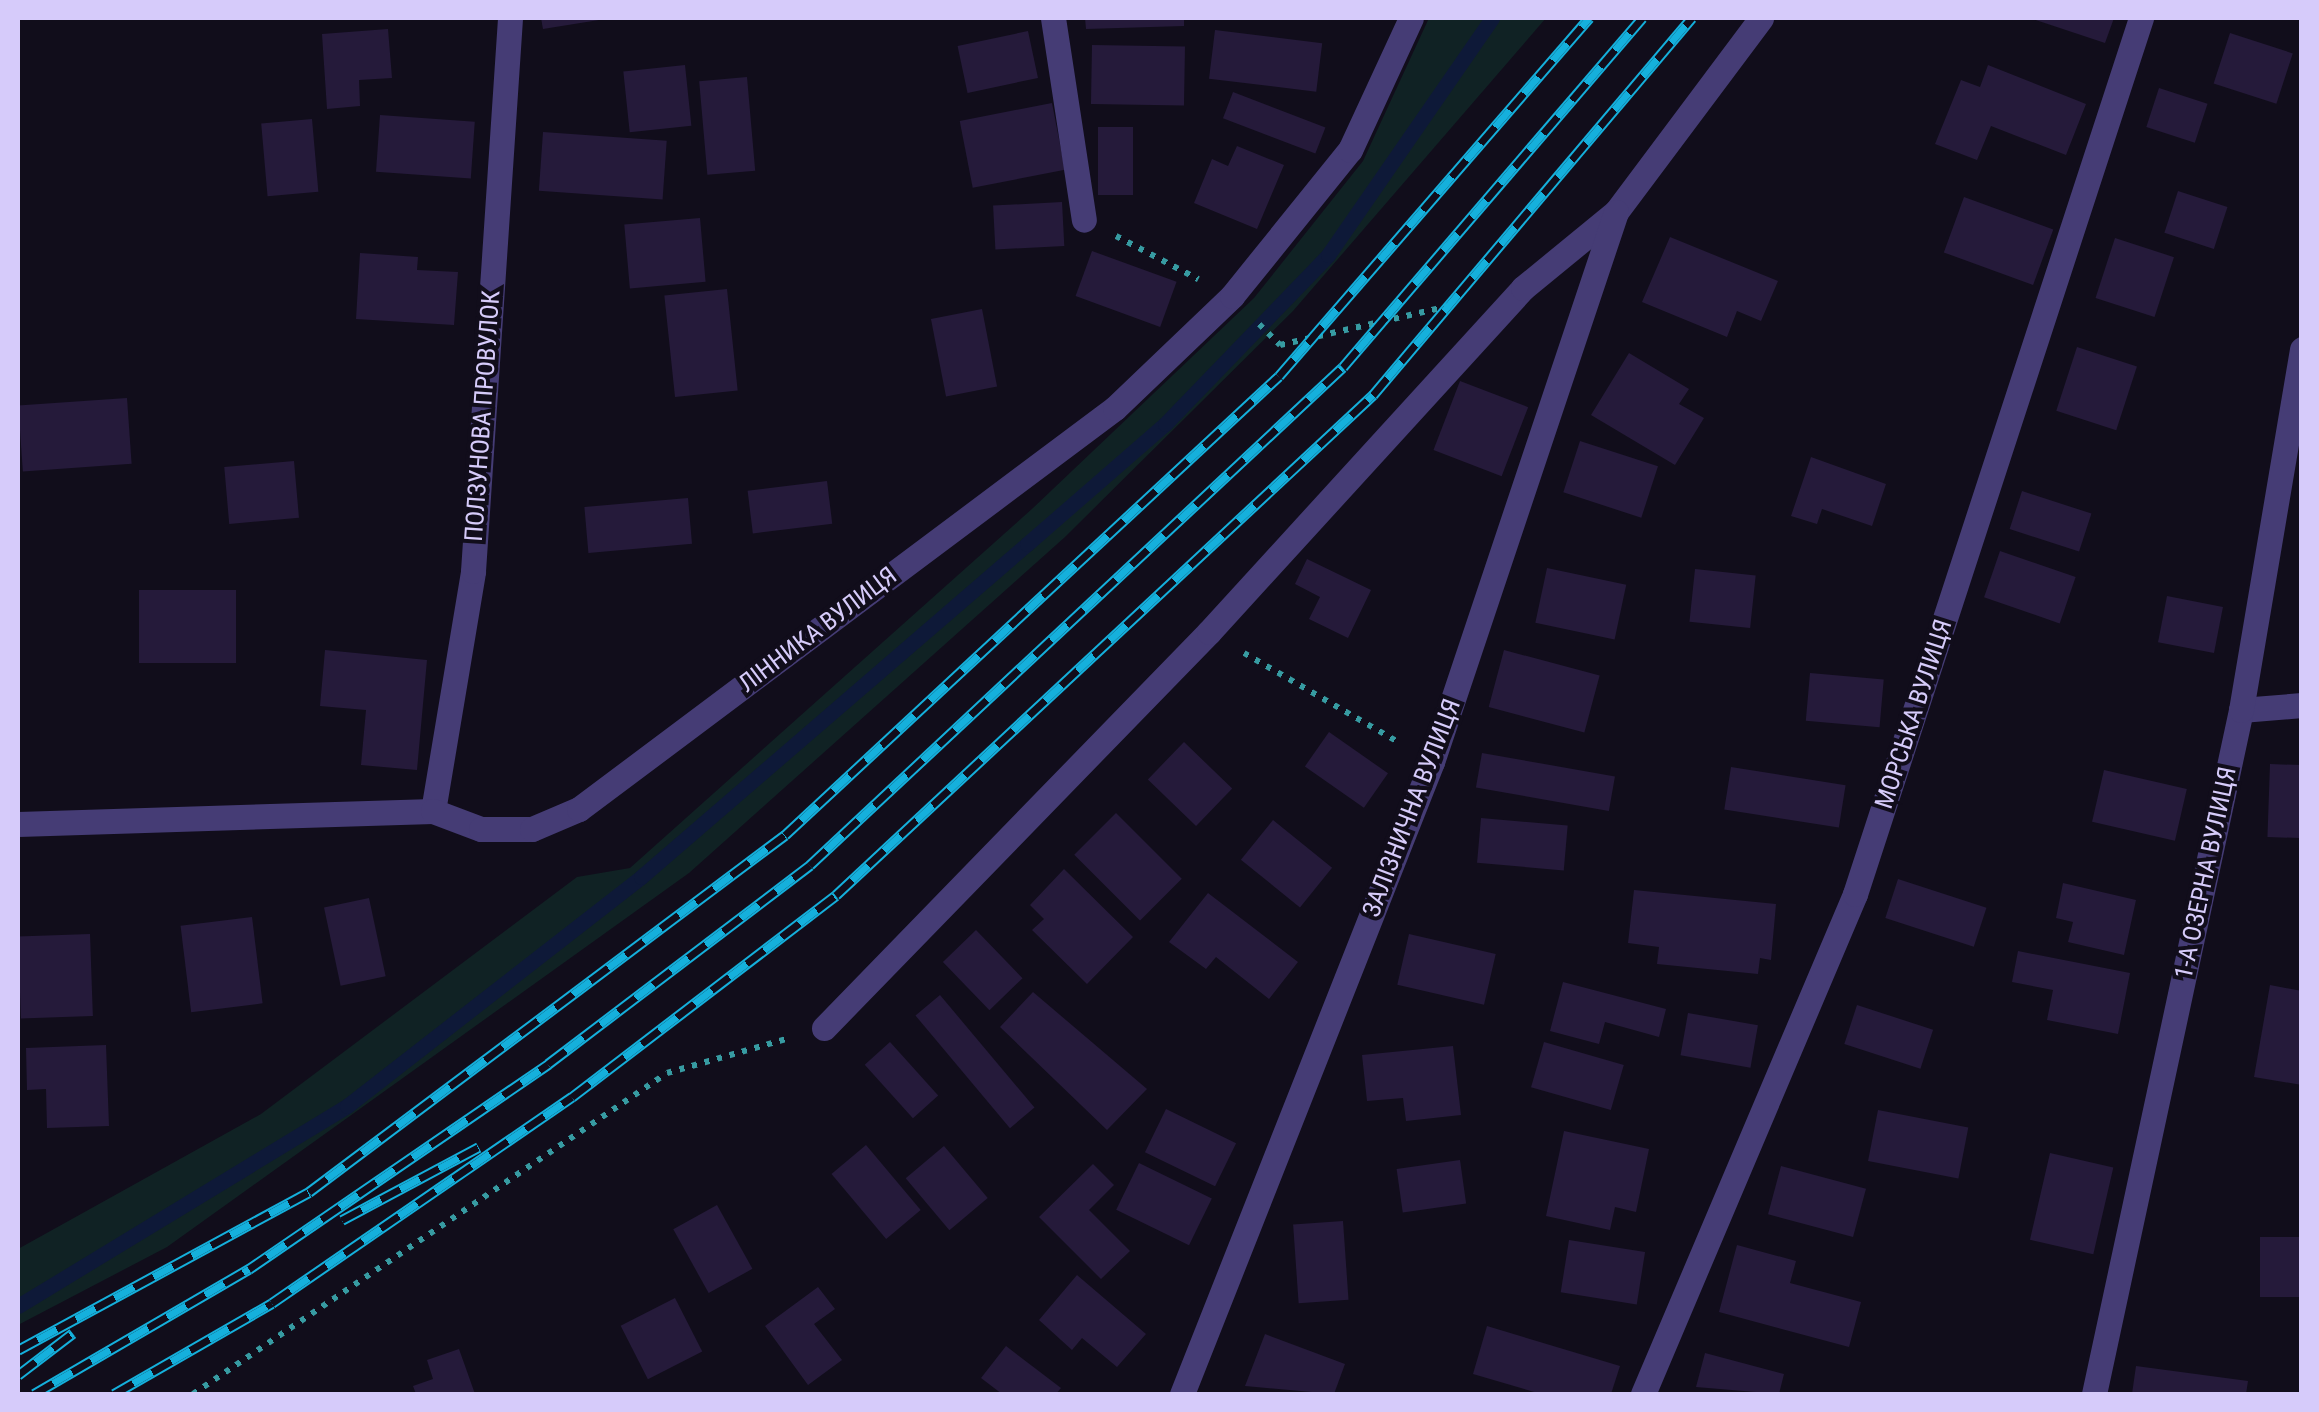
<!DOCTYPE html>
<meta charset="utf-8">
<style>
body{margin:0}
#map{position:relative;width:2319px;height:1412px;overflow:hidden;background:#110d1b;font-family:"Roboto Condensed",sans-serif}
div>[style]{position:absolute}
.green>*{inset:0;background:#102224}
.stream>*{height:15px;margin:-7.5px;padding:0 7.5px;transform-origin:7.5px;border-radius:7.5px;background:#0e1938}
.building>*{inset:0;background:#251a3a;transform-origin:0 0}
.path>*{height:6px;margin-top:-3px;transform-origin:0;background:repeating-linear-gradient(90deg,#379ba2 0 5px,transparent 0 13px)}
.service>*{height:25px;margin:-12.5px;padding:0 12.5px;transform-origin:12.5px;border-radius:12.5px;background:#453c75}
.minor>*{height:25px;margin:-12.5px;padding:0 12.5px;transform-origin:12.5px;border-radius:12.5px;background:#453c75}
.rail>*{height:11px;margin-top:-5.5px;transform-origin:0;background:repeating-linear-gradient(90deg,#110d1b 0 22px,#15b0dc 0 44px);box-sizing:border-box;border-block:2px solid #15b0dc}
span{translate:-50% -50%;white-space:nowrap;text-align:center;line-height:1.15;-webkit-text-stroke:8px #110d1b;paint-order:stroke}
.street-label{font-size:25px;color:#d6cbfa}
.frame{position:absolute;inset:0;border:20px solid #d6cbfa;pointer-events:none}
</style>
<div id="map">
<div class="green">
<i style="clip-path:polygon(1429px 18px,1546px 18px,1293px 311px,1065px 537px,689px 873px,167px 1247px,18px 1325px,18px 1249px,261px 1114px,577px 877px,630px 868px,1033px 508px,1254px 298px,1363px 161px)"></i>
</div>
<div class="stream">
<i style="left:18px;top:1306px;width:385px;rotate:-31.3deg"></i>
<i style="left:347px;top:1106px;width:373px;rotate:-37.9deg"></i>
<i style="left:641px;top:877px;width:510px;rotate:-40.78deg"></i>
<i style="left:1027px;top:544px;width:183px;rotate:-41deg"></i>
<i style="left:1165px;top:424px;width:235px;rotate:-46deg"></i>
<i style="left:1328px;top:255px;width:288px;rotate:-55.3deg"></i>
</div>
<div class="building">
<i style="clip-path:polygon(541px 18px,599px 18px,599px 20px,543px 29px)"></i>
<i style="clip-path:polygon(1085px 18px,1184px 18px,1184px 26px,1086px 29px)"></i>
<i style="clip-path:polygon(2030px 18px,2114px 18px,2105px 43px)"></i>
<i style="clip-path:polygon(388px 29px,392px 78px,359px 80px,360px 106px,327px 109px,322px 34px)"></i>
<i style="left:1215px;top:30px;width:108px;height:49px;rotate:7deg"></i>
<i style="left:1028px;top:31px;width:48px;height:72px;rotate:78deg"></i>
<i style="left:2230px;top:33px;width:66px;height:53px;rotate:18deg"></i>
<i style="left:1092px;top:45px;width:93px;height:59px;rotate:1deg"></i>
<i style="left:685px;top:65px;width:61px;height:62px;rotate:84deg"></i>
<i style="clip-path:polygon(1988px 65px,2086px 104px,2066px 155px,1991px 126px,1977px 160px,1935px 144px,1961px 80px,1980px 87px)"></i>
<i style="left:747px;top:77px;width:94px;height:48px;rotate:85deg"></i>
<i style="left:2159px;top:88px;width:51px;height:41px;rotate:18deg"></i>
<i style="left:1233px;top:92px;width:99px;height:28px;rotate:21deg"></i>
<i style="left:1052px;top:103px;width:68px;height:94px;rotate:79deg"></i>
<i style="left:380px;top:115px;width:95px;height:57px;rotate:4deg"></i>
<i style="left:312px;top:119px;width:73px;height:51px;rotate:85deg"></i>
<i style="left:1098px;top:127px;width:35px;height:68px"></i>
<i style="left:543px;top:132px;width:124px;height:59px;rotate:4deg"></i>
<i style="clip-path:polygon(1237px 146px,1284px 165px,1257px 229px,1194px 203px,1212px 159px,1228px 166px)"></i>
<i style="left:2178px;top:191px;width:52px;height:44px;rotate:18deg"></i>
<i style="left:1964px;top:197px;width:95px;height:59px;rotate:20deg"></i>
<i style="left:1062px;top:202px;width:44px;height:69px;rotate:87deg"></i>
<i style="left:700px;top:218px;width:64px;height:76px;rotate:85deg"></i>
<i style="clip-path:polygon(1670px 237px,1778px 281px,1761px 321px,1737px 311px,1727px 337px,1642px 302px)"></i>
<i style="left:2115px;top:238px;width:62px;height:63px;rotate:18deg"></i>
<i style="left:1092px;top:251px;width:90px;height:48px;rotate:20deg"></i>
<i style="clip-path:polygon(360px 253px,418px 257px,417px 270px,458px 272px,454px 325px,356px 319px)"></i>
<i style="left:727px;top:289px;width:102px;height:63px;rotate:84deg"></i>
<i style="left:982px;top:309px;width:79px;height:52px;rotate:79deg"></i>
<i style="left:2077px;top:347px;width:63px;height:67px;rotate:18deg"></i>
<i style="clip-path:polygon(1629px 353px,1689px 389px,1679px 404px,1704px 418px,1675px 465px,1591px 415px)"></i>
<i style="left:1460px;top:381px;width:73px;height:74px;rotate:21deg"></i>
<i style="left:127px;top:398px;width:66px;height:109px;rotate:86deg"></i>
<i style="left:1580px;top:441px;width:82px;height:54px;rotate:18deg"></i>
<i style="clip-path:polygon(1811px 457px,1886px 484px,1872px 526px,1822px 509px,1817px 524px,1791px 516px)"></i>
<i style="left:294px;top:461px;width:57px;height:70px;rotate:85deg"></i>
<i style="left:827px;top:481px;width:43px;height:80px;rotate:83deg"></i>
<i style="left:2022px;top:491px;width:73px;height:40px;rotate:18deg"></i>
<i style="left:688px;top:498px;width:46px;height:104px;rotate:85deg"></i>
<i style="left:2000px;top:551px;width:80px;height:49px;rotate:19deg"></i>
<i style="clip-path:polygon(1307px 559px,1371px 590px,1348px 638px,1309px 619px,1320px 597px,1295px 584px)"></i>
<i style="left:1547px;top:568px;width:81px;height:56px;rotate:12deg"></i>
<i style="left:1695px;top:569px;width:61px;height:53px;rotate:6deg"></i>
<i style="left:139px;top:590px;width:97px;height:73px"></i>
<i style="left:2167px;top:596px;width:57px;height:47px;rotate:11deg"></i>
<i style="clip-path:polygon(325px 650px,427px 660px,417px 770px,361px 765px,366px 710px,320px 706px)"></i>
<i style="left:1504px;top:650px;width:99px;height:59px;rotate:15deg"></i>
<i style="left:1810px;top:673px;width:74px;height:48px;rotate:5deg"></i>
<i style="left:1329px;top:732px;width:72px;height:42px;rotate:35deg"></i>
<i style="left:1184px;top:742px;width:67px;height:52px;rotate:44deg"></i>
<i style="left:1482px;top:753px;width:135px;height:35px;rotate:10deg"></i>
<i style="left:2270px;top:764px;width:32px;height:73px;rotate:2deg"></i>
<i style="left:1731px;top:767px;width:116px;height:43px;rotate:9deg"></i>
<i style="left:2104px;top:770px;width:85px;height:53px;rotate:13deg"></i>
<i style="left:1116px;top:813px;width:93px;height:59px;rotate:45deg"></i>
<i style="left:1481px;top:818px;width:87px;height:45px;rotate:5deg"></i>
<i style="left:1273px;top:820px;width:76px;height:51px;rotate:39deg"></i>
<i style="clip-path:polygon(1064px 869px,1133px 937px,1087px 984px,1032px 930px,1044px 919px,1030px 905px)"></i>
<i style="left:1898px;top:879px;width:93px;height:41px;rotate:18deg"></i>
<i style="clip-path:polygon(2063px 883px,2136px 900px,2124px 955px,2068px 942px,2073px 922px,2056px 918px)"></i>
<i style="clip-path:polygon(1634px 890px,1776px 904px,1771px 960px,1760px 958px,1758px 974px,1657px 964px,1659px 947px,1628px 943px)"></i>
<i style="clip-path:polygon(1208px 893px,1298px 962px,1269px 999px,1216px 957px,1206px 969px,1169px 942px)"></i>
<i style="left:369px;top:898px;width:80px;height:46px;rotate:78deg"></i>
<i style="left:252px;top:917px;width:87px;height:72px;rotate:83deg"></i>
<i style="left:976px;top:930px;width:67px;height:46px;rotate:46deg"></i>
<i style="left:90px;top:934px;width:82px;height:72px;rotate:88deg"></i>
<i style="left:1409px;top:934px;width:89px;height:52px;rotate:13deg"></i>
<i style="clip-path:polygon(2018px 951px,2130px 973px,2118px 1034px,2047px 1020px,2053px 990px,2012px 982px)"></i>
<i style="clip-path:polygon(1563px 982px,1666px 1009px,1659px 1037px,1605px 1022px,1599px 1044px,1550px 1031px)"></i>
<i style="clip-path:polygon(2270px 985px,2302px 991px,2302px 1085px,2254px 1077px)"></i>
<i style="clip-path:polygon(1033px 992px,1147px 1089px,1107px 1130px,1000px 1027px)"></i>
<i style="left:940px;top:995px;width:147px;height:32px;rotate:50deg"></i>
<i style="left:1857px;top:1005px;width:80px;height:41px;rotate:18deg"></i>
<i style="left:1688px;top:1013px;width:71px;height:43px;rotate:10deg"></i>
<i style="left:890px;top:1042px;width:72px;height:34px;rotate:48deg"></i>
<i style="left:1544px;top:1042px;width:83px;height:47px;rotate:16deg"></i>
<i style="clip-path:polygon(106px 1045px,109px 1126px,47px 1128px,46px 1089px,27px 1090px,26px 1048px)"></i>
<i style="clip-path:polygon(1453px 1046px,1461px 1115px,1406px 1121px,1403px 1098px,1367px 1101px,1362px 1055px)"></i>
<i style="left:1166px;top:1109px;width:78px;height:48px;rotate:26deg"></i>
<i style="left:1878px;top:1110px;width:92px;height:52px;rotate:11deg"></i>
<i style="clip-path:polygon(1564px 1131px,1649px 1149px,1636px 1212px,1615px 1207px,1610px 1230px,1546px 1216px)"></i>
<i style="left:866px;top:1145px;width:85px;height:45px;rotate:50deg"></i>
<i style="left:944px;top:1146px;width:68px;height:50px;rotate:50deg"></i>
<i style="left:2050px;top:1153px;width:65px;height:89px;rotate:13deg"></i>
<i style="left:1460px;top:1160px;width:44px;height:64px;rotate:82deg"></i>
<i style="left:1139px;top:1163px;width:81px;height:52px;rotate:26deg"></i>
<i style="clip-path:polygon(1093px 1164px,1114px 1185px,1089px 1210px,1130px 1251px,1101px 1279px,1039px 1217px)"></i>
<i style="left:1781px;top:1166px;width:88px;height:50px;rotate:15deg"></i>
<i style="left:717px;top:1205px;width:73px;height:50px;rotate:61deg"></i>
<i style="left:1343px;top:1221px;width:79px;height:50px;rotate:86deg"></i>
<i style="left:2302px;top:1237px;width:60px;height:42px;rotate:90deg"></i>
<i style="left:1569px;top:1240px;width:77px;height:53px;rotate:9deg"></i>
<i style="clip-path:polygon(1737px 1245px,1796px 1261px,1790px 1283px,1861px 1302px,1849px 1347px,1719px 1312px)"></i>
<i style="clip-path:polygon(1077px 1275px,1146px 1334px,1117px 1367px,1082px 1338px,1072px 1350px,1039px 1320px)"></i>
<i style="clip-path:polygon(818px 1287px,835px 1309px,814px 1324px,842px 1360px,808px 1385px,765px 1326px)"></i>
<i style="left:675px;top:1298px;width:60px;height:61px;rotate:63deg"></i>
<i style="clip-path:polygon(1487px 1326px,1620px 1366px,1611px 1394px,1541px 1394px,1473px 1374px)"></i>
<i style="clip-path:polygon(1265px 1334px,1345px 1364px,1334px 1394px,1245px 1386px)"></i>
<i style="clip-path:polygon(1006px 1346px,1061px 1388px,1056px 1394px,1002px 1394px,981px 1378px)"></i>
<i style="clip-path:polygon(459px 1349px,475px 1394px,416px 1394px,413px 1386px,433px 1379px,427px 1360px)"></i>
<i style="clip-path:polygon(1705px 1353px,1784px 1374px,1779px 1394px,1696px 1387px)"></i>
<i style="clip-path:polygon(2136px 1366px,2248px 1381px,2246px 1394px,2132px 1394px)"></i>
</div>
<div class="path">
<i style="left:1116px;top:236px;width:93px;rotate:27.7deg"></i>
<i style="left:1259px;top:324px;width:30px;rotate:45deg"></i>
<i style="left:1280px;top:345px;width:178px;rotate:-13deg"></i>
<i style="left:1244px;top:653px;width:178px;rotate:30deg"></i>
<i style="left:193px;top:1394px;width:572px;rotate:-34.11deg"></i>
<i style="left:667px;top:1073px;width:128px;rotate:-15.9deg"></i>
</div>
<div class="service">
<i style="left:1053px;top:18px;width:204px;rotate:81.3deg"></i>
</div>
<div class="minor">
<i style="left:2241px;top:710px;width:61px;rotate:-4.7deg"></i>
<i style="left:433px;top:811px;width:243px;rotate:-80.5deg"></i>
<i style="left:473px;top:571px;width:554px;rotate:-86.17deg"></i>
<i style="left:18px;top:824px;width:415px;rotate:-1.8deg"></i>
<i style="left:433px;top:811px;width:51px;rotate:20.6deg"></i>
<i style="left:481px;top:829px;width:51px"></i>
<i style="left:532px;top:829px;width:51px;rotate:-23.1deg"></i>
<i style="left:579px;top:809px;width:669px;rotate:-36.8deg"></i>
<i style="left:1115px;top:408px;width:162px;rotate:-43.7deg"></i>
<i style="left:1232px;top:296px;width:188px;rotate:-51.1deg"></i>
<i style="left:1350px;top:150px;width:145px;rotate:-65.2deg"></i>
<i style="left:824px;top:1028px;width:552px;rotate:-45.81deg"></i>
<i style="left:1209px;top:632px;width:466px;rotate:-47.6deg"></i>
<i style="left:1523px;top:288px;width:120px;rotate:-39.3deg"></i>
<i style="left:1616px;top:212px;width:242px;rotate:-53.2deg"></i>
<i style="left:1182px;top:1394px;width:680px;rotate:-68.42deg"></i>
<i style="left:1432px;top:762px;width:580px;rotate:-71.5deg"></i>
<i style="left:1643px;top:1394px;width:543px;rotate:-67.02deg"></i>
<i style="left:1855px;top:894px;width:922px;rotate:-71.92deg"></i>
<i style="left:2094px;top:1394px;width:700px;rotate:-77.87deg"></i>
<i style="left:2241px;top:710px;width:366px;rotate:-80.4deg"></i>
</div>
<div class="rail">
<i style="left:342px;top:1220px;width:155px;rotate:-28.1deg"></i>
<i style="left:18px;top:1350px;width:331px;rotate:-28.5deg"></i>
<i style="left:309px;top:1192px;width:595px;rotate:-36.87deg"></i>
<i style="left:785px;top:835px;width:674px;rotate:-42.9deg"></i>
<i style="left:1279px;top:376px;width:474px;rotate:-49.1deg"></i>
<i style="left:18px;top:1375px;width:69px;rotate:-37.4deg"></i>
<i style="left:34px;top:1394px;width:249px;rotate:-30.2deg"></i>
<i style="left:249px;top:1269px;width:363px;rotate:-34.4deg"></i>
<i style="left:548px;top:1064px;width:329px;rotate:-37.2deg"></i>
<i style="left:810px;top:865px;width:729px;rotate:-43.06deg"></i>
<i style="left:1343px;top:367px;width:460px;rotate:-49.4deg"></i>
<i style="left:114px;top:1394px;width:182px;rotate:-29.9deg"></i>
<i style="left:272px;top:1303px;width:364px;rotate:-34.5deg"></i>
<i style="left:572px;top:1097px;width:332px;rotate:-37.4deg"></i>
<i style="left:836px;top:895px;width:734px;rotate:-42.96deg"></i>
<i style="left:1373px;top:395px;width:494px;rotate:-49.8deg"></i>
</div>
<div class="street-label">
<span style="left:483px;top:416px;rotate:-86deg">ПОЛЗУНОВА ПРОВУЛОК</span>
<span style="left:818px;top:630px;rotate:-37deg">ЛІННИКА ВУЛИЦЯ</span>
<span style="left:1914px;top:714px;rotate:-72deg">МОРСЬКА ВУЛИЦЯ</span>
<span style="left:1412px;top:808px;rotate:-69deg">ЗАЛІЗНИЧНА ВУЛИЦЯ</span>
<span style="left:2206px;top:873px;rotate:-78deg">1-А ОЗЕРНА ВУЛИЦЯ</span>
</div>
<div class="frame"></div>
</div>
